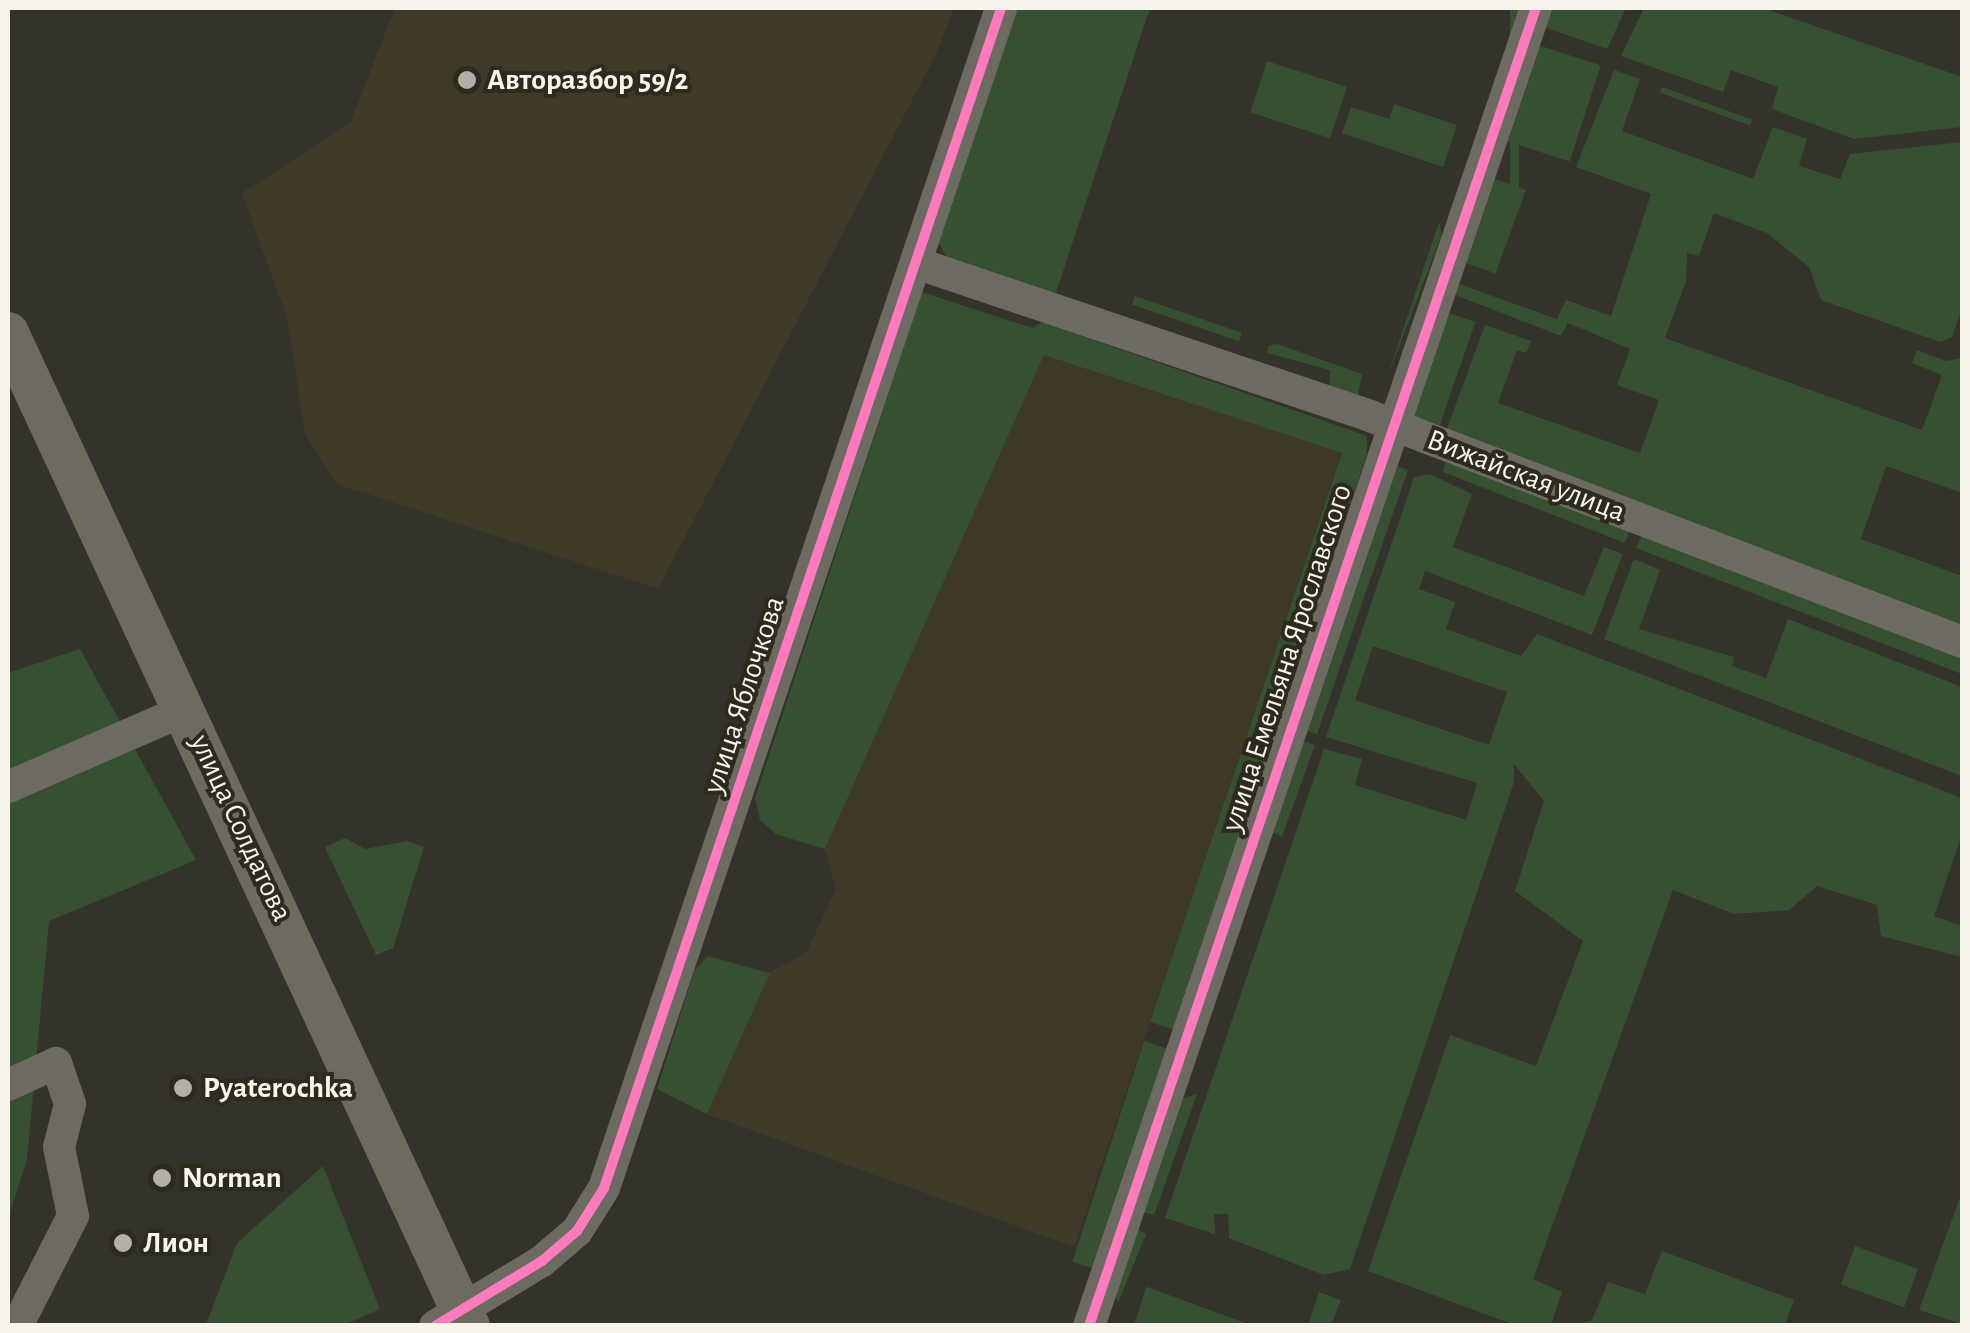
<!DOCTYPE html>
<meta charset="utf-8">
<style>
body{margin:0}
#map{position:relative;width:1970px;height:1333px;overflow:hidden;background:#34332b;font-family:"Alegreya Sans",sans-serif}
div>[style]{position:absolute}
.built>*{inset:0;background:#3e3a27}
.green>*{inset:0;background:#365031;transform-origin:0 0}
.minor>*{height:32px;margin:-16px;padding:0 16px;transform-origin:16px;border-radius:16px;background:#6c6a61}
.major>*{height:42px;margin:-21px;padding:0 21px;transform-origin:21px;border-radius:21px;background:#6d6a5e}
.cycleway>*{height:10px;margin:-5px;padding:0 5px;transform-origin:5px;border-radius:5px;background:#fd7abc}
.dots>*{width:28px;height:28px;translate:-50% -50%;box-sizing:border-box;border:5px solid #2e2b1d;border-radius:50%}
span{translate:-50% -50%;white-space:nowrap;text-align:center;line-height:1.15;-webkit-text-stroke:8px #2e2b1d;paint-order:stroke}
.poi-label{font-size:30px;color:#f6f4eb;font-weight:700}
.left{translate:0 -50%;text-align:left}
.street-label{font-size:30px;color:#f6f4eb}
.frame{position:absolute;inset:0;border:10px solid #f6f4eb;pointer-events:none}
</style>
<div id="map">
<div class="built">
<i style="clip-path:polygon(395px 8px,954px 8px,935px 56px,658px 589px,337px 484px,305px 434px,287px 318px,242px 193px,350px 123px)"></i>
<i style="clip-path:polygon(1044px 355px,1342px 452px,1074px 1247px,707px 1114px,770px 972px,806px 953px,836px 889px,825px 849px)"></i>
</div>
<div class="green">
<i style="clip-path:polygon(1013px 8px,1150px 8px,1054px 299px,949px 262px,937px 239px)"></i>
<i style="left:1510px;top:8px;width:9px;height:189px"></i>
<i style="clip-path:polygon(1551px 8px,1626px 8px,1607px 49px,1544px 27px)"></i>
<i style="clip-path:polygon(1644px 8px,1763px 8px,1962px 77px,1962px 127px,1854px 139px,1772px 109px,1778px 87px,1731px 70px,1723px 92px,1621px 56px)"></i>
<i style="left:1538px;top:45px;width:66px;height:101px;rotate:18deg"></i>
<i style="left:1267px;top:61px;width:84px;height:54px;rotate:18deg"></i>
<i style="clip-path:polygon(1614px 70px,1640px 79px,1622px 131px,1753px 179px,1773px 127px,1807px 139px,1799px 166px,1840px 179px,1850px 154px,1962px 142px,1962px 309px,1952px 337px,1940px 342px,1821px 300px,1809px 267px,1767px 233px,1714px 213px,1699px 256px,1687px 253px,1686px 281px,1665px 338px,1922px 430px,1942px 375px,1912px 363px,1917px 350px,1946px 361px,1962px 358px,1962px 493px,1886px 466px,1861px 539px,1962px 576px,1962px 628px,1445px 434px,1485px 325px,1531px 341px,1526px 353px,1517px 350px,1498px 403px,1640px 453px,1659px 400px,1617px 385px,1630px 349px,1568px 323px,1561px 336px,1453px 294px,1456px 283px,1557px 319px,1566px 300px,1611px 316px,1651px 194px,1576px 167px)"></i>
<i style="left:1662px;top:87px;width:96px;height:6px;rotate:20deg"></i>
<i style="clip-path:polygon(1394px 104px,1457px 125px,1443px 167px,1342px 133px,1351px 107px,1389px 119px)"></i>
<i style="left:1493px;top:178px;width:35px;height:89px;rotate:20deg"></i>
<i style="clip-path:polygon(1439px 222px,1442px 234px,1386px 381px)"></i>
<i style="clip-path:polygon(922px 292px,1032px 328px,1042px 322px,1367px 436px,1367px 454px,1175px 1030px,1150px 1022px,1342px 453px,1044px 355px,825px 849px,776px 834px,760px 820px,755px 798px)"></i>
<i style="left:1135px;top:296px;width:113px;height:9px;rotate:19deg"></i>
<i style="left:1446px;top:312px;width:31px;height:109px;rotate:19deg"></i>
<i style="clip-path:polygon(1277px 344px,1362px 374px,1357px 401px,1330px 392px,1330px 370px,1267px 353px,1269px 345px)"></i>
<i style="clip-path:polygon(1446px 460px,1630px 529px,1625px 543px,1443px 472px)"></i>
<i style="clip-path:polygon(1394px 465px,1408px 470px,1317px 734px,1305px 730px)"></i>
<i style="clip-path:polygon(evenodd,1430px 474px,1472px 494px,1453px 547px,1584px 596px,1604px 547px,1623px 554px,1592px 635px,1425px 571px,1419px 589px,1455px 602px,1446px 629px,1521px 656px,1537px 634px,1962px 798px,1962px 834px,1934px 916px,1959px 925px,1962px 917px,1962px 957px,1881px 936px,1877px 905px,1817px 886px,1789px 910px,1734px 914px,1673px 890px,1533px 1279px,1562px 1292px,1551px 1325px,1515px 1325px,1368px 1271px,1450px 1035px,1536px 1066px,1583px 941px,1515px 891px,1544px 801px,1514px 764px,1514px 782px,1350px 1269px,1324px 1275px,1229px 1238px,1228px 1214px,1214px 1214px,1215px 1234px,1165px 1218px,1324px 749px,1362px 759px,1355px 785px,1466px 820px,1477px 783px,1326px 737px,1414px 477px,1430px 474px,1373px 646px,1507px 692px,1489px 745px,1355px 700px,1373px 646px)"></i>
<i style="clip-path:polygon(1642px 535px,1962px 655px,1962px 674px,1636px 548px)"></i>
<i style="clip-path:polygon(1634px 559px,1660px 570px,1639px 629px,1734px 657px,1732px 666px,1766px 678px,1788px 619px,1962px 687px,1962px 776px,1604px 639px)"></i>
<i style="clip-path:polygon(80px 649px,196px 860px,49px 921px,27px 1160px,8px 1218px,8px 673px)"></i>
<i style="left:1301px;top:740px;width:15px;height:97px;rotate:20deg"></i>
<i style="clip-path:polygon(345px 838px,365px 849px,407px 841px,424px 847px,393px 948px,376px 955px,325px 847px)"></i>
<i style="clip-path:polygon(707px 956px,770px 973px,707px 1114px,657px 1089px,694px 972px)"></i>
<i style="left:1144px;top:1041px;width:26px;height:232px;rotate:18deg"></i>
<i style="clip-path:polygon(1197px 1094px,1154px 1215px,1142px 1212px,1181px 1099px)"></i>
<i style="clip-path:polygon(323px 1166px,380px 1309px,344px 1325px,206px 1325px,237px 1243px)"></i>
<i style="clip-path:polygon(1962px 1192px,1962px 1324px,1919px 1310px)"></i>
<i style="clip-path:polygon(1136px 1228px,1146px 1234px,1118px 1303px,1115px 1293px)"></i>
<i style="left:1855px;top:1246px;width:67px;height:41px;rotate:20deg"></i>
<i style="clip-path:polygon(1662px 1251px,1794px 1300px,1785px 1325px,1577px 1325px,1592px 1320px,1608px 1282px,1645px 1294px)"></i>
<i style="clip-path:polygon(1146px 1287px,1147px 1287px,1251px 1325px,1134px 1325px)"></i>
<i style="clip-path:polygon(1319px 1292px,1341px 1300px,1331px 1325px,1308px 1325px)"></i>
</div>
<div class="minor">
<i style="left:916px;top:263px;width:479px;rotate:18.6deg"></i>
<i style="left:1370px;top:416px;width:634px;rotate:20.89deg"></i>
<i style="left:8px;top:787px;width:195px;rotate:-23.5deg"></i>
<i style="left:8px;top:1085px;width:53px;rotate:-24.6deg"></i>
<i style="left:56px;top:1063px;width:43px;rotate:71.1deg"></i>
<i style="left:70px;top:1104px;width:44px;rotate:104.3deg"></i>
<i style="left:59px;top:1147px;width:70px;rotate:78.5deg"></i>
<i style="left:73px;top:1216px;width:123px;rotate:117deg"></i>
<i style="left:435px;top:1326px;width:125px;rotate:-31.3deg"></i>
<i style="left:542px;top:1261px;width:46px;rotate:-40.6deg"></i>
<i style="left:577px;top:1231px;width:51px;rotate:-57.9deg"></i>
<i style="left:604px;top:1188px;width:1245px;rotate:-71.4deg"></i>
<i style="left:1089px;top:1326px;width:1392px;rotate:-71.27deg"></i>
</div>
<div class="major">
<i style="left:8px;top:333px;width:1095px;rotate:65.1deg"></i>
</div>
<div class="cycleway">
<i style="left:435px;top:1326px;width:125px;rotate:-31.3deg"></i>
<i style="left:542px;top:1261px;width:46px;rotate:-40.6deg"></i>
<i style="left:577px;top:1231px;width:51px;rotate:-57.9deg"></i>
<i style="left:604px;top:1188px;width:1245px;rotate:-71.4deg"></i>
<i style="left:1089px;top:1326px;width:1392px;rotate:-71.27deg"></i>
</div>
<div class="dots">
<i style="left:467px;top:80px;background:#b2b0a8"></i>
<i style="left:183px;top:1088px;background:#b2b0a8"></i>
<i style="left:162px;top:1178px;background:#b2b0a8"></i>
<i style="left:123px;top:1243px;background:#b2b0a8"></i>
</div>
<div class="poi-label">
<span class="left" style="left:487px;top:80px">Авторазбор 59/2</span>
<span class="left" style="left:203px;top:1088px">Pyaterochka</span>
<span class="left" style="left:182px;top:1178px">Norman</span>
<span class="left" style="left:143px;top:1243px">Лион</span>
</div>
<div class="street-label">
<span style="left:1526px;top:476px;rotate:21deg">Вижайская улица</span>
<span style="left:1287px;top:658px;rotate:-72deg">улица Емельяна Ярославского</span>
<span style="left:744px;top:695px;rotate:-72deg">улица Яблочкова</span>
<span style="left:241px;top:828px;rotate:65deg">улица Солдатова</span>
</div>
<div class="frame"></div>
</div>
